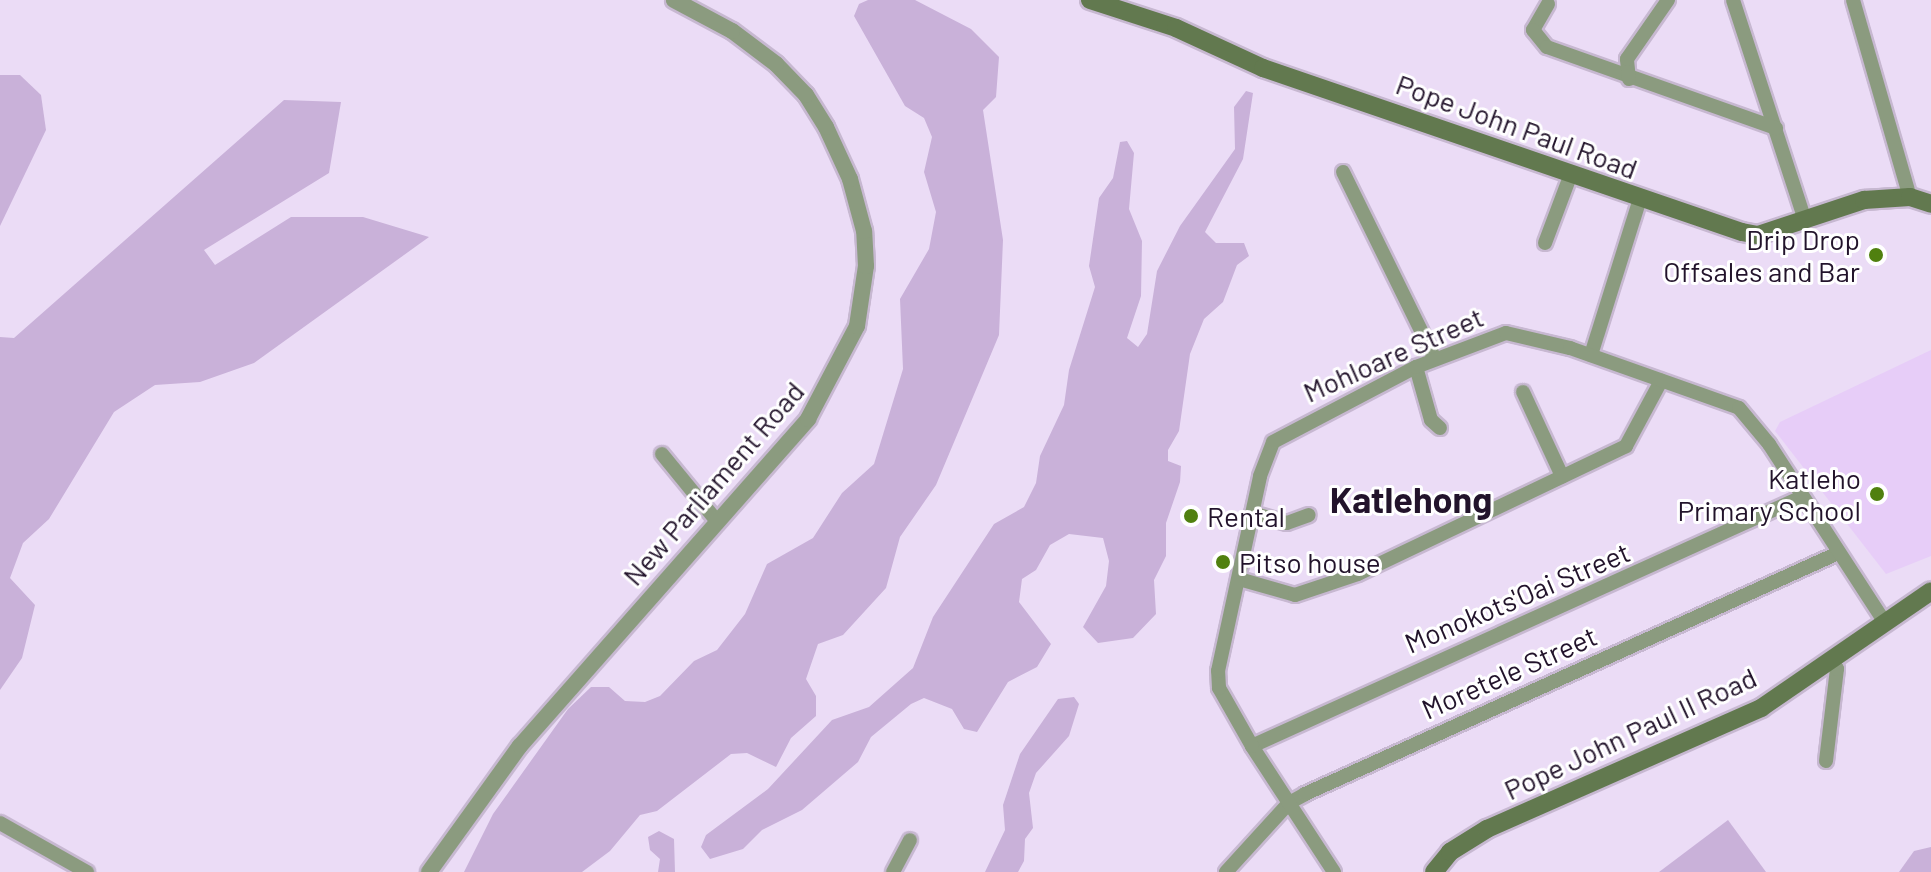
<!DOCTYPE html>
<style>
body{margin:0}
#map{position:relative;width:1931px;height:872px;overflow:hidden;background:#ebdcf6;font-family:Barlow,sans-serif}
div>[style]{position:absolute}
.built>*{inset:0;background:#e7cdf8}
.green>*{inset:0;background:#c9b1d9}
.roads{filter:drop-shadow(2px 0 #c7b8d1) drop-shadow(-2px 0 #c7b8d1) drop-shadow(0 2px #c7b8d1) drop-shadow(0 -2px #c7b8d1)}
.minor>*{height:14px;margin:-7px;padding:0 7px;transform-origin:7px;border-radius:7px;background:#8b9b7f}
.tertiary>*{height:16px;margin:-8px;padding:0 8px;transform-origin:8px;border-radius:8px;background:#8b9b7f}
.secondary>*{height:18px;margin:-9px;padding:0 9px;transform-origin:9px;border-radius:9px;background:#62794f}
.dots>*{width:22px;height:22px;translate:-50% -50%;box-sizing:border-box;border:4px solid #fff;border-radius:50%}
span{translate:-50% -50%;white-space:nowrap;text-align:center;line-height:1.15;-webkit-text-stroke:6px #fff;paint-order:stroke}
.street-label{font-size:28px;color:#22132b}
.poi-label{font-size:28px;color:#22132b}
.right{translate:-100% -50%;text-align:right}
.left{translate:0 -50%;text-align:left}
.district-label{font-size:36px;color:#22132b;font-weight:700}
</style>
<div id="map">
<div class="built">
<i style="clip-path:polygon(1931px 350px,1931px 556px,1886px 574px,1775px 431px,1780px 422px)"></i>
</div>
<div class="green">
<i style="clip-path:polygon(868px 0,915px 0,971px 29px,999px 57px,996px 97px,983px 110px,1003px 240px,999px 335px,936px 485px,900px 537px,886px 588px,843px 635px,818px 644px,806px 679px,816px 696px,816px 716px,791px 738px,776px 767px,747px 753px,731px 754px,657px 811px,640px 815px,610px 851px,582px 872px,464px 872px,493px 814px,568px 709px,591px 687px,609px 687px,625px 701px,645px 702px,660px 696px,694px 661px,717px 650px,745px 614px,767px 564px,813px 538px,842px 493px,874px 464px,903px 369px,900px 299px,929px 249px,936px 212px,924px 172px,932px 137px,924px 118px,905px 106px,854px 16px,859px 4px)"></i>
<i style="clip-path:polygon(0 75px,20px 75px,41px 95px,46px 130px,0 226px)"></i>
<i style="clip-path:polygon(1246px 91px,1253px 93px,1243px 159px,1205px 232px,1216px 243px,1244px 243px,1249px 256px,1237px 265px,1223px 302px,1204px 319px,1190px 354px,1179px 431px,1168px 450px,1168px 461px,1181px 466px,1180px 482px,1166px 523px,1166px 556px,1154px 580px,1156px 614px,1133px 638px,1098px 643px,1083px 627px,1106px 586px,1109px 561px,1103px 538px,1069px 534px,1050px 545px,1036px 570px,1022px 579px,1019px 602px,1051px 644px,1037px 667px,1008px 682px,977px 732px,964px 729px,952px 709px,924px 698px,911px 704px,871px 737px,858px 762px,802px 810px,762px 830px,743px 849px,710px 859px,701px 847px,706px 835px,768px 789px,832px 720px,869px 707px,913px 668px,933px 617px,994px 524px,1024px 507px,1036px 483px,1040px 456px,1064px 405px,1069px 370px,1095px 287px,1089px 266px,1099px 198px,1113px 178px,1120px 142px,1127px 141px,1134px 153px,1129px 209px,1142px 241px,1141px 296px,1127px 338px,1138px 347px,1147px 334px,1157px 271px,1180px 226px,1235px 149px,1234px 107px)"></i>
<i style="clip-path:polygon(284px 100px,341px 102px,329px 173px,204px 250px,215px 265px,291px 217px,363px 217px,429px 237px,254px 363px,200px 382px,155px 385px,114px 412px,49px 519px,23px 543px,10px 578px,35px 605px,22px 658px,0 690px,0 337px,14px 338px)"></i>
<i style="clip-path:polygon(1074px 697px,1079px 704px,1069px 736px,1036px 773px,1029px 793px,1033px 828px,1025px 839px,1024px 861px,1018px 872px,985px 872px,1005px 830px,1003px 805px,1020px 754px,1058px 699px)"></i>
<i style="clip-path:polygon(1728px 820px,1766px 872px,1659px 872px)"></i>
<i style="clip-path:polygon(659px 831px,674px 839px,675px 872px,658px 872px,660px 859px,650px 850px,648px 837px)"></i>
<i style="clip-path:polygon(1931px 847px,1931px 872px,1899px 872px,1914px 851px)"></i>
</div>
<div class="roads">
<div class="minor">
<i style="left:1733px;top:0;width:231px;rotate:71.9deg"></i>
<i style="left:1853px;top:0;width:205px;rotate:73.9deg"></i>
<i style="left:1548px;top:4px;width:30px;rotate:120deg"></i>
<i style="left:1533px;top:30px;width:22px;rotate:51deg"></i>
<i style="left:1547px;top:47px;width:243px;rotate:19.5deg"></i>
<i style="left:1629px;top:79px;width:20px;rotate:-96deg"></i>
<i style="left:1627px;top:59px;width:72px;rotate:-55.2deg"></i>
<i style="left:1343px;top:172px;width:208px;rotate:63.8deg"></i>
<i style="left:1545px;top:243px;width:74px;rotate:-69.4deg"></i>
<i style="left:1591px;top:355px;width:164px;rotate:-72.6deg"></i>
<i style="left:1416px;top:367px;width:55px;rotate:74.2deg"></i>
<i style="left:1431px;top:420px;width:12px;rotate:42deg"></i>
<i style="left:1523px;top:392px;width:93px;rotate:65.1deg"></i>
<i style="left:662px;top:454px;width:85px;rotate:50.7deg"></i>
<i style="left:1252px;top:513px;width:36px;rotate:16deg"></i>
<i style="left:1287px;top:523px;width:23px;rotate:-20deg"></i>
<i style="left:1239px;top:579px;width:58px;rotate:15.9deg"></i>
<i style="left:1295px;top:595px;width:66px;rotate:-18.4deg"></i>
<i style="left:1358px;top:574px;width:297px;rotate:-25.5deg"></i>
<i style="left:1626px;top:446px;width:74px;rotate:-61.7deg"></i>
<i style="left:1252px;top:746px;width:604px;rotate:-24.36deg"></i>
<i style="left:1826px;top:761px;width:93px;rotate:-83.2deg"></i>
<i style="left:1837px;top:669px;width:12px;rotate:-121deg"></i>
<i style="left:0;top:823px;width:100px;rotate:29.4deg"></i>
<i style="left:893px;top:872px;width:36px;rotate:-62deg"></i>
<i style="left:1226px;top:872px;width:93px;rotate:-47.6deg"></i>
<i style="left:1289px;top:803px;width:18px;rotate:-29deg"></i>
<i style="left:1305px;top:794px;width:583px;rotate:-24.32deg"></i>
<i style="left:1334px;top:872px;width:150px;rotate:-123.1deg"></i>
<i style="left:1252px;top:746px;width:67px;rotate:-119.6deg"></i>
<i style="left:1219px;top:688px;width:17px;rotate:-93deg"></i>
<i style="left:1218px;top:671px;width:199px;rotate:-77.8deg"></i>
<i style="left:1260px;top:476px;width:36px;rotate:-69deg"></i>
<i style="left:1273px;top:442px;width:161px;rotate:-27.7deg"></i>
<i style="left:1416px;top:367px;width:96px;rotate:-20.7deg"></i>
<i style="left:1506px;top:333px;width:66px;rotate:13.2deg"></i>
<i style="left:1570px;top:348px;width:179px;rotate:19.5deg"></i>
<i style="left:1739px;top:408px;width:47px;rotate:50.2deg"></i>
<i style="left:1769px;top:444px;width:211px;rotate:57deg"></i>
</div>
<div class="tertiary">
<i style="left:429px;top:872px;width:155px;rotate:-54.2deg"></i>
<i style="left:520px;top:746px;width:436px;rotate:-48.6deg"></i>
<i style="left:808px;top:419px;width:105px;rotate:-62.2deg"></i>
<i style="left:857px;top:326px;width:61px;rotate:-81.5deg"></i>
<i style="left:866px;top:266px;width:35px;rotate:-93deg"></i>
<i style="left:864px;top:231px;width:54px;rotate:-105.1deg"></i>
<i style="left:850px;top:179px;width:57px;rotate:-114.8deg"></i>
<i style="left:826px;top:127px;width:38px;rotate:-122deg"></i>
<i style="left:806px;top:95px;width:43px;rotate:-134.1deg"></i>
<i style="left:776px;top:64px;width:55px;rotate:-143.1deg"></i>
<i style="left:732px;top:31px;width:66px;rotate:-151.9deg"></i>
</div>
<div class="secondary">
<i style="left:1090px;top:0;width:90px;rotate:18deg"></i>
<i style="left:1176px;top:28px;width:96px;rotate:24.7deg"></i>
<i style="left:1263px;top:68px;width:506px;rotate:18.9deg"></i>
<i style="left:1742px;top:232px;width:16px;rotate:11deg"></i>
<i style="left:1758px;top:235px;width:112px;rotate:-18.3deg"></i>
<i style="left:1864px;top:200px;width:46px;rotate:-3.7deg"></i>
<i style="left:1910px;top:197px;width:22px;rotate:18deg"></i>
<i style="left:1434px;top:872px;width:26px;rotate:-51deg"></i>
<i style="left:1450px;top:852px;width:44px;rotate:-31.9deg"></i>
<i style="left:1487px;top:829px;width:300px;rotate:-23.8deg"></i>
<i style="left:1761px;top:708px;width:206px;rotate:-34.5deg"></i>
</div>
</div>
<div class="dots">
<i style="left:1876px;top:255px;background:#50800f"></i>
<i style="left:1877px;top:494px;background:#50800f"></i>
<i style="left:1191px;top:516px;background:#50800f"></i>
<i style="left:1223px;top:562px;background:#50800f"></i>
</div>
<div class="street-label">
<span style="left:1517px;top:126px;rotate:20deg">Pope John Paul Road</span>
<span style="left:1393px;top:354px;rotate:-24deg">Mohloare Street</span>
<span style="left:713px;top:483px;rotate:-49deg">New Parliament Road</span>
<span style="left:1517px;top:597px;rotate:-23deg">Monokots'Oai Street</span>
<span style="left:1509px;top:672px;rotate:-24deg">Moretele Street</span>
<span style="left:1630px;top:733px;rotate:-25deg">Pope John Paul II Road</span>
</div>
<div class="poi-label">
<span class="right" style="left:1860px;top:255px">Drip Drop<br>Offsales and Bar</span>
<span class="right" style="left:1861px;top:494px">Katleho<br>Primary School</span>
<span class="left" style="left:1207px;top:516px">Rental</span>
<span class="left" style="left:1239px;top:562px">Pitso house</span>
</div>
<div class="district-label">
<span style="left:1411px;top:499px">Katlehong</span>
</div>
</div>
